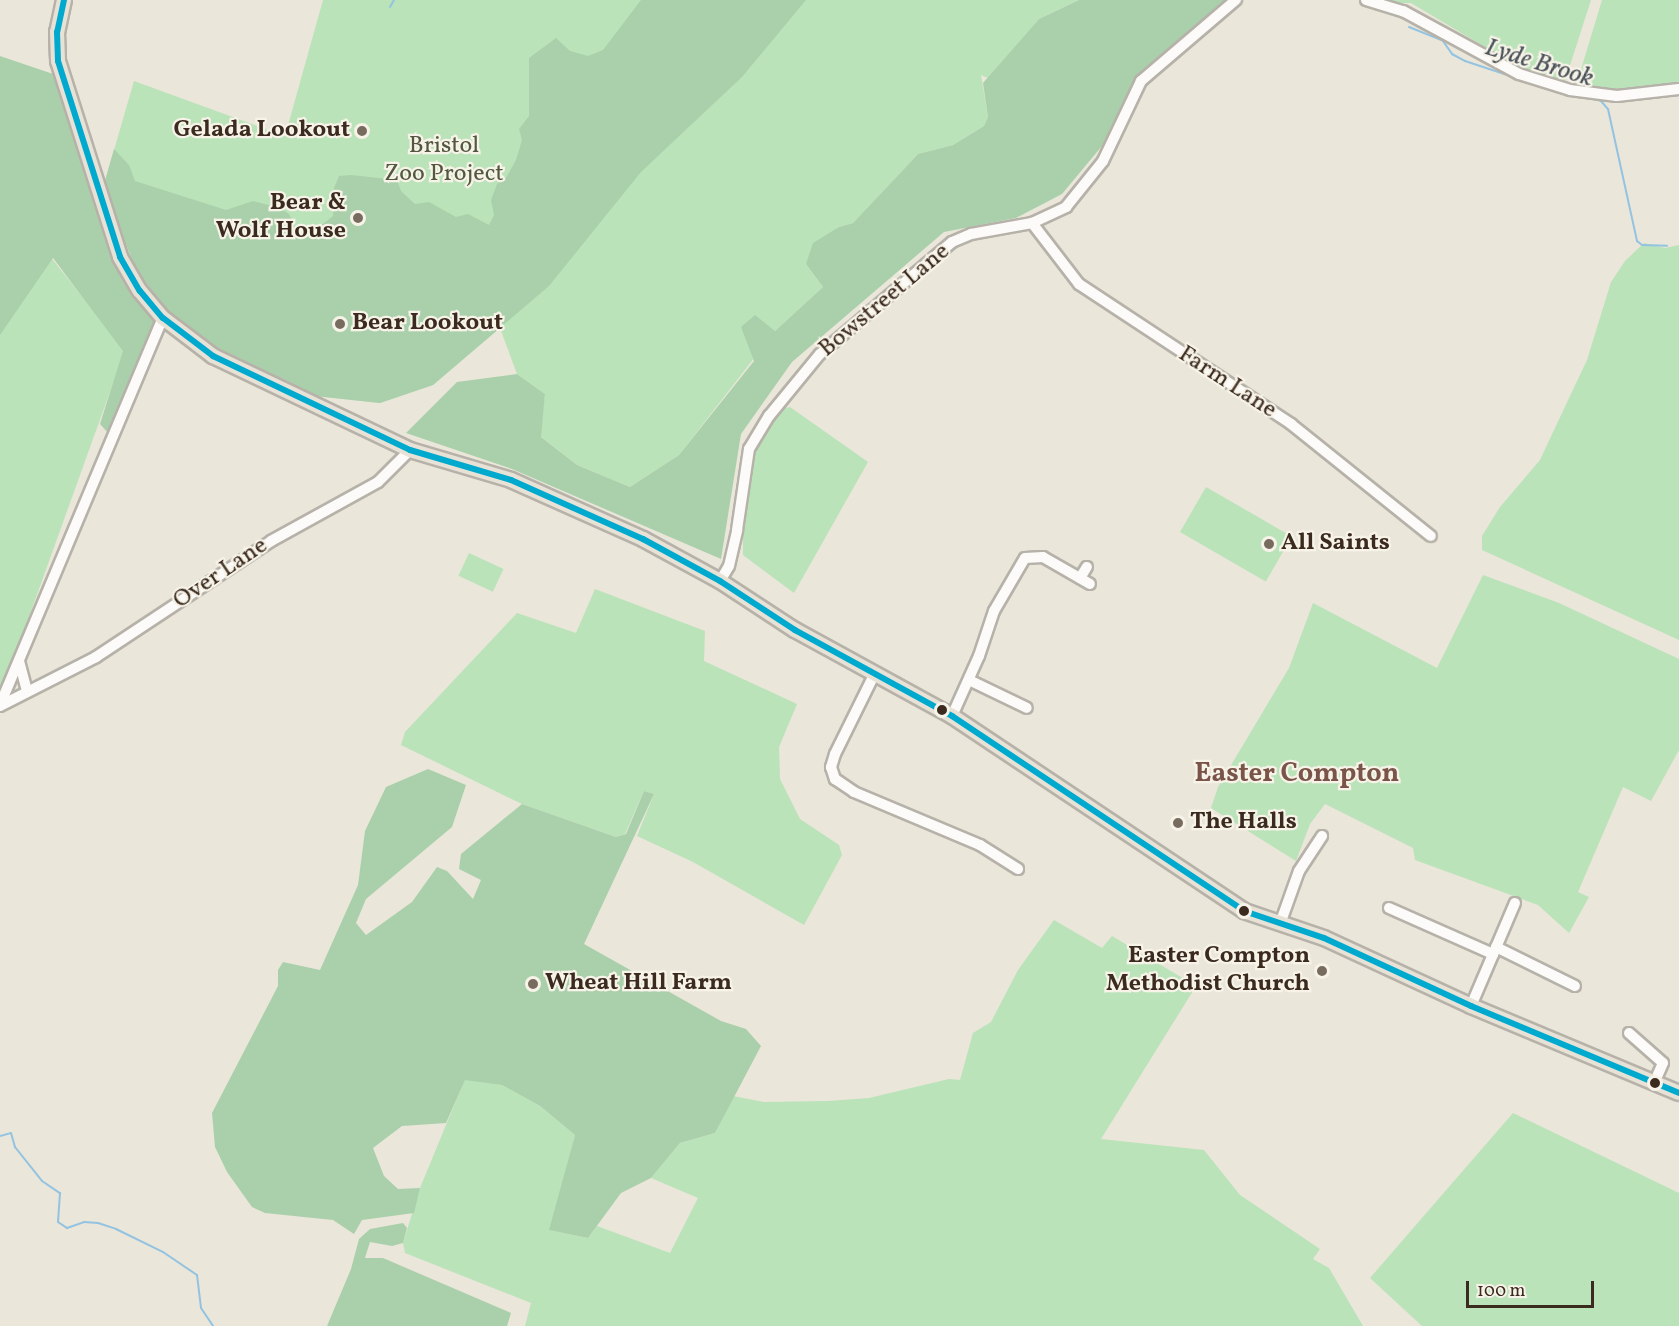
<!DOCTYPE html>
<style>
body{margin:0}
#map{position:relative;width:1679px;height:1326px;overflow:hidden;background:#eae6d9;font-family:Vollkorn,serif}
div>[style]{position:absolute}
.green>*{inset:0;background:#bae3b9;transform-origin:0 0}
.forest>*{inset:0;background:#aad0ab}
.stream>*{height:2px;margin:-1px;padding:0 1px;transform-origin:1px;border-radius:1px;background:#93c3e1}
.roads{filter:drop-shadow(2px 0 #b6b2a9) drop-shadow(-2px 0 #b6b2a9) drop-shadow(0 2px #b6b2a9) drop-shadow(0 -2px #b6b2a9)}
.minor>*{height:10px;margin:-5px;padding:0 5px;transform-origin:5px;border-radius:5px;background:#fcfbf9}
.major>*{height:14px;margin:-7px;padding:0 7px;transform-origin:7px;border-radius:7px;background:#e8e2d6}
.bus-1>*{height:6px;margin:-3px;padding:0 3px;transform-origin:3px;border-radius:3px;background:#00a9ce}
.dots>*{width:16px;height:16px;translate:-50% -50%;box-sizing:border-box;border:3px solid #f7f3e8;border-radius:50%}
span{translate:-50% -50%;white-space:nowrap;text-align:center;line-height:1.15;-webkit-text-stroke:4.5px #f7f3e8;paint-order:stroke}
.poi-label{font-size:24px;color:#3b2a1e;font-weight:700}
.right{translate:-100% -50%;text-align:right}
.left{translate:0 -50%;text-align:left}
.park-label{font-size:24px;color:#51583e}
.street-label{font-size:24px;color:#3b2a1e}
.water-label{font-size:26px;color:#4a535a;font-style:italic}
.quarter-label{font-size:27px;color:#7a5448;font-weight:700}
.scale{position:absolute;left:1466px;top:1281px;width:128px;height:27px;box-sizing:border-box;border:3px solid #3b2a1e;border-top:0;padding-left:8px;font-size:18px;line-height:21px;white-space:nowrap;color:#3b2a1e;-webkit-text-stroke:4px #f7f3e8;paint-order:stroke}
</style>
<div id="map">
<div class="green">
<i style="clip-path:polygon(323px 0,1079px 0,1039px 19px,988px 78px,981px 75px,988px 117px,984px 126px,953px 145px,918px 154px,853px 223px,839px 227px,806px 264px,823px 287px,775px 331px,679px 455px,630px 487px,577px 465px,540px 436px,545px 394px,517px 374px,500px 328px,433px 385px,380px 403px,315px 396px,167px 313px,128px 253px,103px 188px,134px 81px,285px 136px)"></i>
<i style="clip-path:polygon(1391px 0,1591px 0,1564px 84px,1522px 69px,1411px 3px,1388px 3px)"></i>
<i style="clip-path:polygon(1602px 0,1679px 0,1679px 85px,1617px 91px,1576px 86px)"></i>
<i style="clip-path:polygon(0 194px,125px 350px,7px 678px,0 685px)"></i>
<i style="clip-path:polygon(1644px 243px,1665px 248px,1679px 245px,1679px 640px,1482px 550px,1482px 536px,1500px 507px,1540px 460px,1554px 430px,1587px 360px,1611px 282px,1625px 261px)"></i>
<i style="clip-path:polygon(790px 407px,868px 462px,794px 593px,743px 555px,743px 511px,753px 449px,780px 409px)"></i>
<i style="left:1206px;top:487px;width:99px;height:52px;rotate:30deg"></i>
<i style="left:469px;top:553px;width:38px;height:25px;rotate:25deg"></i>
<i style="clip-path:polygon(1483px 575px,1559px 603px,1679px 659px,1679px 750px,1651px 801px,1623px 787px,1578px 892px,1589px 897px,1569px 933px,1538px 905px,1415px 860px,1413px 848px,1325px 804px,1310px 824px,1296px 861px,1211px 808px,1218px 787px,1289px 668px,1313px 603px,1437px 668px)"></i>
<i style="clip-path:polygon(595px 589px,705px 631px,704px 661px,797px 704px,779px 747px,780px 779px,800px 819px,839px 845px,842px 855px,804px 925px,693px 862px,637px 836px,654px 794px,644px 791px,625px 834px,616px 837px,522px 804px,401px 745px,405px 732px,517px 613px,576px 633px)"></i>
<i style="clip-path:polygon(1054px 920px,1102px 948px,1112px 936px,1196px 986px,1101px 1139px,1204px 1150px,1240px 1195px,1320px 1249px,1313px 1259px,1329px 1268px,1363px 1326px,525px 1326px,531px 1303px,405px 1253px,403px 1243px,420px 1188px,465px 1079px,502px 1085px,540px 1106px,575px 1135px,550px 1230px,588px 1238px,597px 1226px,670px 1253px,698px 1198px,651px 1178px,680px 1143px,715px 1133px,733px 1096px,764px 1102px,828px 1101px,869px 1098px,949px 1079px,960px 1080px,973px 1033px,991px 1022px,1018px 970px)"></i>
<i style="clip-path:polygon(1513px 1113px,1679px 1193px,1679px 1326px,1422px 1326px,1370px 1278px)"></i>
</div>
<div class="forest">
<i style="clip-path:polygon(641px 0,806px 0,742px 77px,641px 172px,549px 286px,433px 385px,380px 403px,315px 396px,217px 351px,167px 313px,140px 278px,103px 188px,114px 149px,129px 165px,135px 181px,226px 210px,253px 201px,280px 208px,289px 214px,297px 231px,310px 234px,333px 216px,334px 188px,339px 176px,351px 175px,397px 180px,401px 191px,415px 204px,429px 202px,456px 217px,468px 214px,489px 225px,494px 215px,491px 200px,497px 184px,506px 178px,516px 160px,522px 140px,519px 129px,529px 116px,529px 58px,556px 38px,570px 51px,588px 56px,603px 50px)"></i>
<i style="clip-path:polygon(1079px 0,1225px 0,1142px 72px,1102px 146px,1062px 194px,1016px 218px,944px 232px,792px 362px,741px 434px,721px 559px,512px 469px,406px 433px,457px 382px,517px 374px,545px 394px,541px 437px,577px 465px,630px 487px,679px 455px,754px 361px,741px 327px,755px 315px,775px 331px,823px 287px,806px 264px,813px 243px,839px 227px,853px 223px,918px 154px,953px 145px,984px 126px,988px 117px,983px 83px,1039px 19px)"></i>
<i style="clip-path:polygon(0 56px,56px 75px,122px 273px,156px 319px,109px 434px,100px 424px,123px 351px,53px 258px,0 335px)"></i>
<i style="clip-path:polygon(428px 769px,466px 785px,452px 827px,366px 899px,356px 923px,366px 935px,412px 902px,437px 867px,447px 871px,473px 899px,481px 880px,459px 869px,461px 854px,522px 804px,616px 837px,626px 834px,644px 791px,654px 794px,584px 944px,721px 1021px,746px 1029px,761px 1046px,715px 1133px,680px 1143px,651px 1178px,621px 1193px,588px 1238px,549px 1230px,575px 1135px,540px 1106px,502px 1085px,465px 1080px,446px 1123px,402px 1126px,373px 1148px,384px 1176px,398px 1189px,420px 1188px,414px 1213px,362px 1220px,354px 1234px,333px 1220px,265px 1213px,252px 1207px,227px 1172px,215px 1147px,212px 1113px,278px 986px,278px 970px,283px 962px,320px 970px,358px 885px,365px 831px,386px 787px)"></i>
<i style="clip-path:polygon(403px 1223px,407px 1228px,403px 1243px,392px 1246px,370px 1242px,365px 1258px,383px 1258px,511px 1313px,507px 1326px,327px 1326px,351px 1269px,359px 1239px,370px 1229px)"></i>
</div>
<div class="stream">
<i style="left:390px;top:7px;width:8px;rotate:-60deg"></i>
<i style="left:1409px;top:27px;width:37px;rotate:22deg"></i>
<i style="left:1443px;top:41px;width:16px;rotate:55deg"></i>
<i style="left:1452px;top:54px;width:15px;rotate:28deg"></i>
<i style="left:1465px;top:61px;width:95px;rotate:18.4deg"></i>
<i style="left:1581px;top:96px;width:21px;rotate:14deg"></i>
<i style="left:1601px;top:101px;width:11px;rotate:49deg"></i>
<i style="left:1608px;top:109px;width:135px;rotate:77.6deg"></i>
<i style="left:1637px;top:241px;width:6px;rotate:39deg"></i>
<i style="left:1642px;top:245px;width:25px;rotate:2deg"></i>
<i style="left:0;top:1136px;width:11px;rotate:-15deg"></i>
<i style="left:11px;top:1133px;width:15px;rotate:74deg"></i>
<i style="left:15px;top:1147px;width:43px;rotate:51.5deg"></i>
<i style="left:42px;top:1181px;width:22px;rotate:34deg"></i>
<i style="left:60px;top:1193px;width:29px;rotate:94deg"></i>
<i style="left:58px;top:1222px;width:11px;rotate:34deg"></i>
<i style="left:67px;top:1228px;width:18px;rotate:-19deg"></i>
<i style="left:84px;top:1222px;width:14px;rotate:4deg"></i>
<i style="left:98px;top:1223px;width:19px;rotate:18deg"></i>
<i style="left:116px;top:1229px;width:52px;rotate:26.1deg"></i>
<i style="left:163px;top:1252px;width:41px;rotate:34.1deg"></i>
<i style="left:197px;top:1275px;width:33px;rotate:83deg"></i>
<i style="left:201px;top:1308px;width:22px;rotate:56deg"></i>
</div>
<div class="roads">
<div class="minor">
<i style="left:1366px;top:0;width:39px;rotate:17deg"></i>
<i style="left:1403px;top:11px;width:132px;rotate:28.5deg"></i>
<i style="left:1519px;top:74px;width:53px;rotate:17.4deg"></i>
<i style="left:1570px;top:90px;width:47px;rotate:7.3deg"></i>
<i style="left:1617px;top:96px;width:62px;rotate:-6.4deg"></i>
<i style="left:1032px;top:223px;width:77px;rotate:52.4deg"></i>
<i style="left:1079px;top:284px;width:254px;rotate:33.4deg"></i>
<i style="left:1291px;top:424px;width:179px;rotate:38.7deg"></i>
<i style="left:1080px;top:578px;width:13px;rotate:-58deg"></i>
<i style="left:720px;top:581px;width:17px;rotate:-59deg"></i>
<i style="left:729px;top:566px;width:37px;rotate:-77deg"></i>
<i style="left:737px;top:530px;width:82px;rotate:-81.6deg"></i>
<i style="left:749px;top:449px;width:39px;rotate:-59deg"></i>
<i style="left:769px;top:416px;width:80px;rotate:-50.6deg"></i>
<i style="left:820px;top:354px;width:173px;rotate:-40.3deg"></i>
<i style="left:952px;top:242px;width:21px;rotate:-23deg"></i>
<i style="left:971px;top:234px;width:62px;rotate:-10.2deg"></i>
<i style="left:1032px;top:223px;width:38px;rotate:-25deg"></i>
<i style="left:1066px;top:207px;width:59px;rotate:-51.2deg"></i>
<i style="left:1103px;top:161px;width:89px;rotate:-64.6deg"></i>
<i style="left:1141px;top:81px;width:125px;rotate:-40.5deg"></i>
<i style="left:19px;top:661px;width:31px;rotate:75deg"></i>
<i style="left:875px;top:673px;width:90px;rotate:116.3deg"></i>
<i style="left:835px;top:754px;width:14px;rotate:107deg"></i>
<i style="left:831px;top:767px;width:13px;rotate:72deg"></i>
<i style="left:835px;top:779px;width:23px;rotate:34deg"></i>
<i style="left:854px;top:792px;width:137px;rotate:22.8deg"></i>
<i style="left:980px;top:845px;width:45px;rotate:32.3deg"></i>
<i style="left:969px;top:680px;width:64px;rotate:25.8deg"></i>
<i style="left:0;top:705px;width:420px;rotate:-67.2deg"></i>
<i style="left:0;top:706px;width:108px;rotate:-27deg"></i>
<i style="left:96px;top:657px;width:210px;rotate:-33.5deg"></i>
<i style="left:271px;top:541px;width:122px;rotate:-28.9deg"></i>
<i style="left:378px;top:482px;width:45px;rotate:-45deg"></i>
<i style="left:952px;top:716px;width:66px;rotate:-65.8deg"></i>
<i style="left:979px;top:656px;width:47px;rotate:-71.6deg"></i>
<i style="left:994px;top:611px;width:61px;rotate:-59.7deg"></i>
<i style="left:1025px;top:558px;width:18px;rotate:-3deg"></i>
<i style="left:1043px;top:557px;width:54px;rotate:29.9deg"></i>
<i style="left:1389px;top:908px;width:114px;rotate:23.9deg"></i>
<i style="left:1280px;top:924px;width:56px;rotate:-70.3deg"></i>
<i style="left:1299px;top:871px;width:42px;rotate:-56.7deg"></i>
<i style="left:1496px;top:947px;width:88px;rotate:26.3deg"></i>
<i style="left:1471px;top:1006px;width:112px;rotate:-66.9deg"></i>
<i style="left:1629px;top:1033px;width:45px;rotate:41.4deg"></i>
<i style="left:1663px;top:1063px;width:22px;rotate:114deg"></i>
</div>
<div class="major">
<i style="left:64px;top:0;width:33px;rotate:102deg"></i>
<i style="left:57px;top:32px;width:29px;rotate:88deg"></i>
<i style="left:58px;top:61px;width:206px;rotate:72.4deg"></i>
<i style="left:120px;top:257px;width:39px;rotate:60deg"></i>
<i style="left:140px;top:291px;width:35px;rotate:50deg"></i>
<i style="left:163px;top:318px;width:63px;rotate:37.2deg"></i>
<i style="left:213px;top:356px;width:218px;rotate:25.5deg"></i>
<i style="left:410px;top:450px;width:105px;rotate:16.5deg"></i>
<i style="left:511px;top:480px;width:145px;rotate:24.1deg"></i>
<i style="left:643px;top:539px;width:88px;rotate:28.6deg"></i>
<i style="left:720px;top:581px;width:90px;rotate:33.2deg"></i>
<i style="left:795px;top:630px;width:179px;rotate:28.7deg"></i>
<i style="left:952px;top:716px;width:351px;rotate:33.7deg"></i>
<i style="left:1244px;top:911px;width:84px;rotate:18.6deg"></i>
<i style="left:1324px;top:938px;width:162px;rotate:24.8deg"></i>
<i style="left:1471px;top:1006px;width:225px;rotate:22.7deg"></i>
</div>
</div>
<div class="bus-1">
<i style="left:64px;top:0;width:33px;rotate:102deg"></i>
<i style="left:57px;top:32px;width:29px;rotate:88deg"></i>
<i style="left:58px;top:61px;width:206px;rotate:72.4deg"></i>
<i style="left:120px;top:257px;width:39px;rotate:60deg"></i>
<i style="left:140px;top:291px;width:35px;rotate:50deg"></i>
<i style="left:163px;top:318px;width:63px;rotate:37.2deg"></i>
<i style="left:213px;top:356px;width:218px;rotate:25.5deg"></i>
<i style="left:410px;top:450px;width:105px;rotate:16.5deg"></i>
<i style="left:511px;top:480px;width:145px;rotate:24.1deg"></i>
<i style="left:643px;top:539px;width:88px;rotate:28.6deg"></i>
<i style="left:720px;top:581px;width:90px;rotate:33.2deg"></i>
<i style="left:795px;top:630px;width:179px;rotate:28.7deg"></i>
<i style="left:952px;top:716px;width:351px;rotate:33.7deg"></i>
<i style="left:1244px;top:911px;width:84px;rotate:18.6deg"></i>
<i style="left:1324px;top:938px;width:162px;rotate:24.8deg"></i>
<i style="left:1471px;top:1006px;width:225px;rotate:22.7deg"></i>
</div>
<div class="dots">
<i style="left:362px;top:131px;background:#786c5f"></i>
<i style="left:358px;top:218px;background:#786c5f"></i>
<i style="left:340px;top:324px;background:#786c5f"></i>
<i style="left:1269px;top:544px;background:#786c5f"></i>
<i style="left:942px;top:710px;background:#3b2a1e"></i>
<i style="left:1178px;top:823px;background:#786c5f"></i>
<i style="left:1244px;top:911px;background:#3b2a1e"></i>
<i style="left:1322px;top:971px;background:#786c5f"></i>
<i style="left:533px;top:984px;background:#786c5f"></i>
<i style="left:1655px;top:1083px;background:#3b2a1e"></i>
</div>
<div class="poi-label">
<span class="right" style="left:350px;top:131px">Gelada Lookout</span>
<span class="right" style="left:346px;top:218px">Bear &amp;<br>Wolf House</span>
<span class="left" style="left:352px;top:324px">Bear Lookout</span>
<span class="left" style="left:1281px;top:544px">All Saints</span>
<span class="left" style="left:1190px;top:823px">The Halls</span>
<span class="right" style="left:1310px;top:971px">Easter Compton<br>Methodist Church</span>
<span class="left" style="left:545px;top:984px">Wheat Hill Farm</span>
</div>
<div class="park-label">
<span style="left:444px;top:161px">Bristol<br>Zoo Project</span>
</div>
<div class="street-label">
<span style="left:885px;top:301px;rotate:-40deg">Bowstreet Lane</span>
<span style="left:1227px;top:383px;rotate:33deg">Farm Lane</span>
<span style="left:221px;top:574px;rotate:-34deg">Over Lane</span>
</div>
<div class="water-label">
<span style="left:1539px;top:64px;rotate:17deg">Lyde Brook</span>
</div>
<div class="quarter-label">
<span style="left:1297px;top:775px">Easter Compton</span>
</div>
<div class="scale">100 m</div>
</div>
